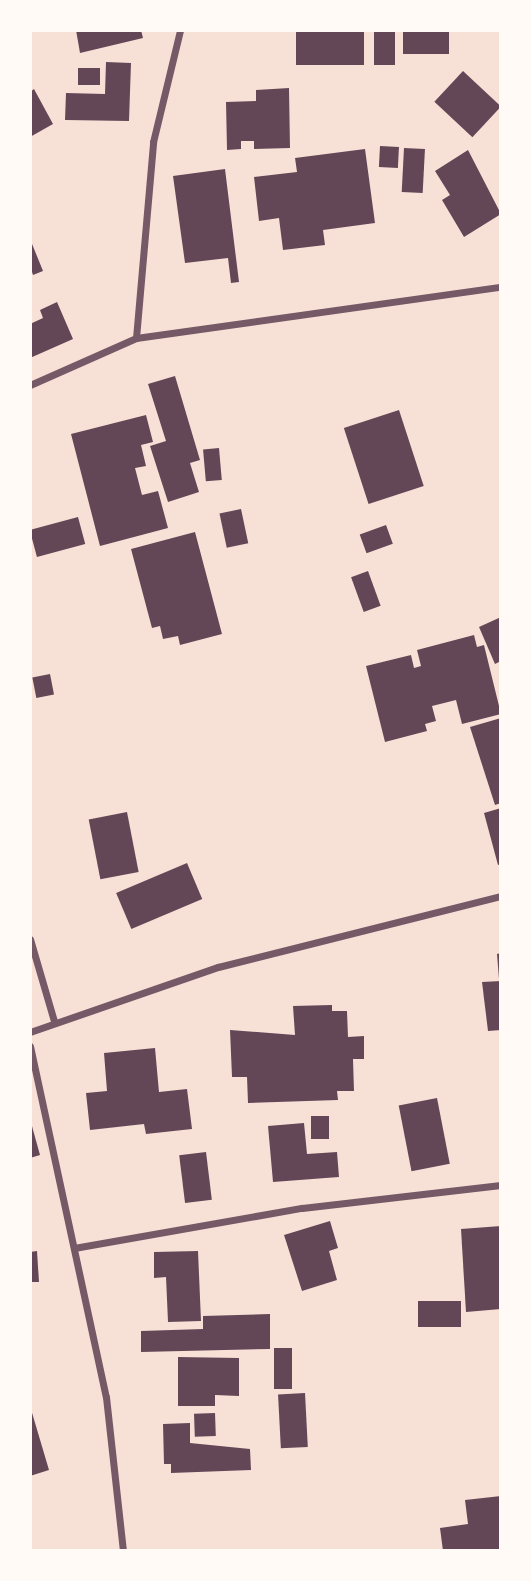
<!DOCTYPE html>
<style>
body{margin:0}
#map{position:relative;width:531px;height:1581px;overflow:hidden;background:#f7e1d7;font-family:Roboto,sans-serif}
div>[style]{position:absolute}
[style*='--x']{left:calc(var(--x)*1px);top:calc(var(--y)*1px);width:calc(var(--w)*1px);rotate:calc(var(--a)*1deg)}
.building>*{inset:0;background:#644757;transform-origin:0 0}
.minor>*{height:7px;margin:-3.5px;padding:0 3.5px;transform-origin:3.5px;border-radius:3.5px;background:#755966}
span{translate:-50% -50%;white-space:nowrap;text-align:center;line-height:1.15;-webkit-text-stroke:5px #fffaf5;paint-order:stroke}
.frame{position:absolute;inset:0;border:32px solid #fffaf5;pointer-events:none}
</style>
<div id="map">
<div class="building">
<i style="clip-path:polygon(76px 30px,141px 30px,143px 38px,80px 53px)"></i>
<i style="left:296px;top:30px;width:68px;height:35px"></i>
<i style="left:374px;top:30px;width:21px;height:35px"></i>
<i style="left:403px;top:30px;width:46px;height:24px"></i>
<i style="clip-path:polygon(106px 62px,131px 63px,129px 121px,65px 120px,66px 93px,105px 94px)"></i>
<i style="left:78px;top:68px;width:22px;height:17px"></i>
<i style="left:463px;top:71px;width:52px;height:42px;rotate:43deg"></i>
<i style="clip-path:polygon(289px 88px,290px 148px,254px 149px,254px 141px,241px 141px,241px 149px,227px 150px,226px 102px,256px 101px,256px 90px)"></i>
<i style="clip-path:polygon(34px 89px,53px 124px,30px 137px,30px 92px)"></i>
<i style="left:380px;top:146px;width:19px;height:21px;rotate:3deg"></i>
<i style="left:404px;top:148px;width:21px;height:44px;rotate:3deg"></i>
<i style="clip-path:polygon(365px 149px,375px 223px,323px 230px,325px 245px,283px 250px,279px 218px,259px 221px,254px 177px,297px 172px,295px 158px)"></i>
<i style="clip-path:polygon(468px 150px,501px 214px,464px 237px,442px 200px,450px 195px,435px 171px)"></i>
<i style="clip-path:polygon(225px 169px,239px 282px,231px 283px,228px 258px,185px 263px,173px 176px)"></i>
<i style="clip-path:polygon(30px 239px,43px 271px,33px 275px,30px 266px)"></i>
<i style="clip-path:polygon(57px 302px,73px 339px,30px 358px,30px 324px,43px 318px,40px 310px)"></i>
<i style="clip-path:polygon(175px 376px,200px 460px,190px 463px,199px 492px,168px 502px,150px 446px,166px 441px,148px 384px)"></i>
<i style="left:399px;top:410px;width:80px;height:58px;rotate:72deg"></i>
<i style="clip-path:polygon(146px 415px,153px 442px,141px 445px,146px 466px,135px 468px,142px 495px,158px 491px,168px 528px,100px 546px,71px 434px)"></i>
<i style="left:219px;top:448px;width:32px;height:16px;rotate:85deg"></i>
<i style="left:241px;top:509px;width:35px;height:22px;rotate:78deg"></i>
<i style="left:78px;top:517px;width:28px;height:50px;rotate:75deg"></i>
<i style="left:386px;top:525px;width:20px;height:28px;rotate:70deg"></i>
<i style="clip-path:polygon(195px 532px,222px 634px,180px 645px,178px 636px,163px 639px,160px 626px,152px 628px,131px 549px)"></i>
<i style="left:368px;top:571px;width:37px;height:18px;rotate:70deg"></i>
<i style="clip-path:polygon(501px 617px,501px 661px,495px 664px,479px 627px)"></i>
<i style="clip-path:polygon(474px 635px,477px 647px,484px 645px,501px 714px,462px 724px,456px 700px,432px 706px,436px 721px,425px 724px,427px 731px,385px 742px,366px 666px,411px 655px,414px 668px,421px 666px,417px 650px)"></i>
<i style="left:50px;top:674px;width:21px;height:18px;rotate:79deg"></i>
<i style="clip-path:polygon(501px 718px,501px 803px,495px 805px,470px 727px)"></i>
<i style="clip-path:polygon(501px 808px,501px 864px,498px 865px,484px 813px)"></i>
<i style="left:127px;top:812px;width:61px;height:39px;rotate:79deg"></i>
<i style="left:187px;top:863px;width:39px;height:77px;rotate:67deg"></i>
<i style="clip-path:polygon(501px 953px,501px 979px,499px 979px,497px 954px)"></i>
<i style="clip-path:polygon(501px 981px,501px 1030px,488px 1031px,482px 982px)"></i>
<i style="clip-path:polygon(332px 1005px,332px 1011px,347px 1011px,348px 1037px,364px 1036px,364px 1059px,353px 1059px,354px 1091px,337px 1091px,338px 1100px,248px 1103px,247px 1077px,232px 1077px,230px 1030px,295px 1035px,293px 1006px)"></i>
<i style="clip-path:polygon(155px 1048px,159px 1092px,187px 1089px,192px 1129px,146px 1134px,144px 1124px,90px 1130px,86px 1093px,107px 1091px,104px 1053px)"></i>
<i style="left:437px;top:1098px;width:67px;height:39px;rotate:79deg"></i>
<i style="left:311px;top:1116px;width:18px;height:23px"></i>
<i style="clip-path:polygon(30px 1119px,40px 1155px,30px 1158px)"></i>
<i style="clip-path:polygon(304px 1123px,307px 1154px,337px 1152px,339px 1177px,273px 1182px,268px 1126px)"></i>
<i style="left:206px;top:1152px;width:48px;height:27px;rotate:83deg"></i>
<i style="clip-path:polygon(330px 1221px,338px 1248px,329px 1251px,337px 1280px,302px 1291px,284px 1235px)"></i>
<i style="clip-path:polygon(501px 1226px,501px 1309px,466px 1312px,461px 1229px)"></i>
<i style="clip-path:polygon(37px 1251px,39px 1282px,30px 1282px,30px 1252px)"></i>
<i style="clip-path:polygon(198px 1251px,201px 1321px,168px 1322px,166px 1277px,154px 1278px,154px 1252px)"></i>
<i style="left:461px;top:1301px;width:26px;height:43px;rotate:90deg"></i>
<i style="clip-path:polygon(270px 1314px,270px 1349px,141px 1352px,141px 1331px,203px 1329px,203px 1316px)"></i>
<i style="left:274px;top:1348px;width:18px;height:41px"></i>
<i style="clip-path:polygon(178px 1357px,239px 1358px,239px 1396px,215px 1395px,215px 1406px,178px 1406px)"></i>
<i style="left:305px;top:1393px;width:54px;height:27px;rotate:87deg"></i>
<i style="clip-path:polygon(30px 1406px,49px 1470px,30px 1476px)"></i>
<i style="left:215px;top:1413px;width:23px;height:21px;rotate:88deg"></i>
<i style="clip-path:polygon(190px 1423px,190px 1443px,250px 1449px,251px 1470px,171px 1473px,171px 1464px,164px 1464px,163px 1424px)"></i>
<i style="clip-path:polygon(501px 1496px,501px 1551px,443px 1551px,440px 1528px,468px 1524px,465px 1500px)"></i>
</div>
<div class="minor">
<i style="--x:136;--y:338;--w:197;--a:-85"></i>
<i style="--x:153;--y:142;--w:115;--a:-76.4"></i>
<i style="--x:30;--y:385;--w:116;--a:-23.9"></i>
<i style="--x:136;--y:338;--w:369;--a:-8"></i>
<i style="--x:30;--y:939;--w:85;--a:73.7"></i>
<i style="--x:30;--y:1032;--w:199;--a:-19.1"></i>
<i style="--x:218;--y:967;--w:292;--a:-14.1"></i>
<i style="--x:30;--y:1046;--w:359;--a:77.8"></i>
<i style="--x:106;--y:1397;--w:155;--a:83.7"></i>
<i style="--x:74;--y:1248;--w:231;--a:-10"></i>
<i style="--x:302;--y:1208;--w:200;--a:-6.6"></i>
</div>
<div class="frame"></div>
</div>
